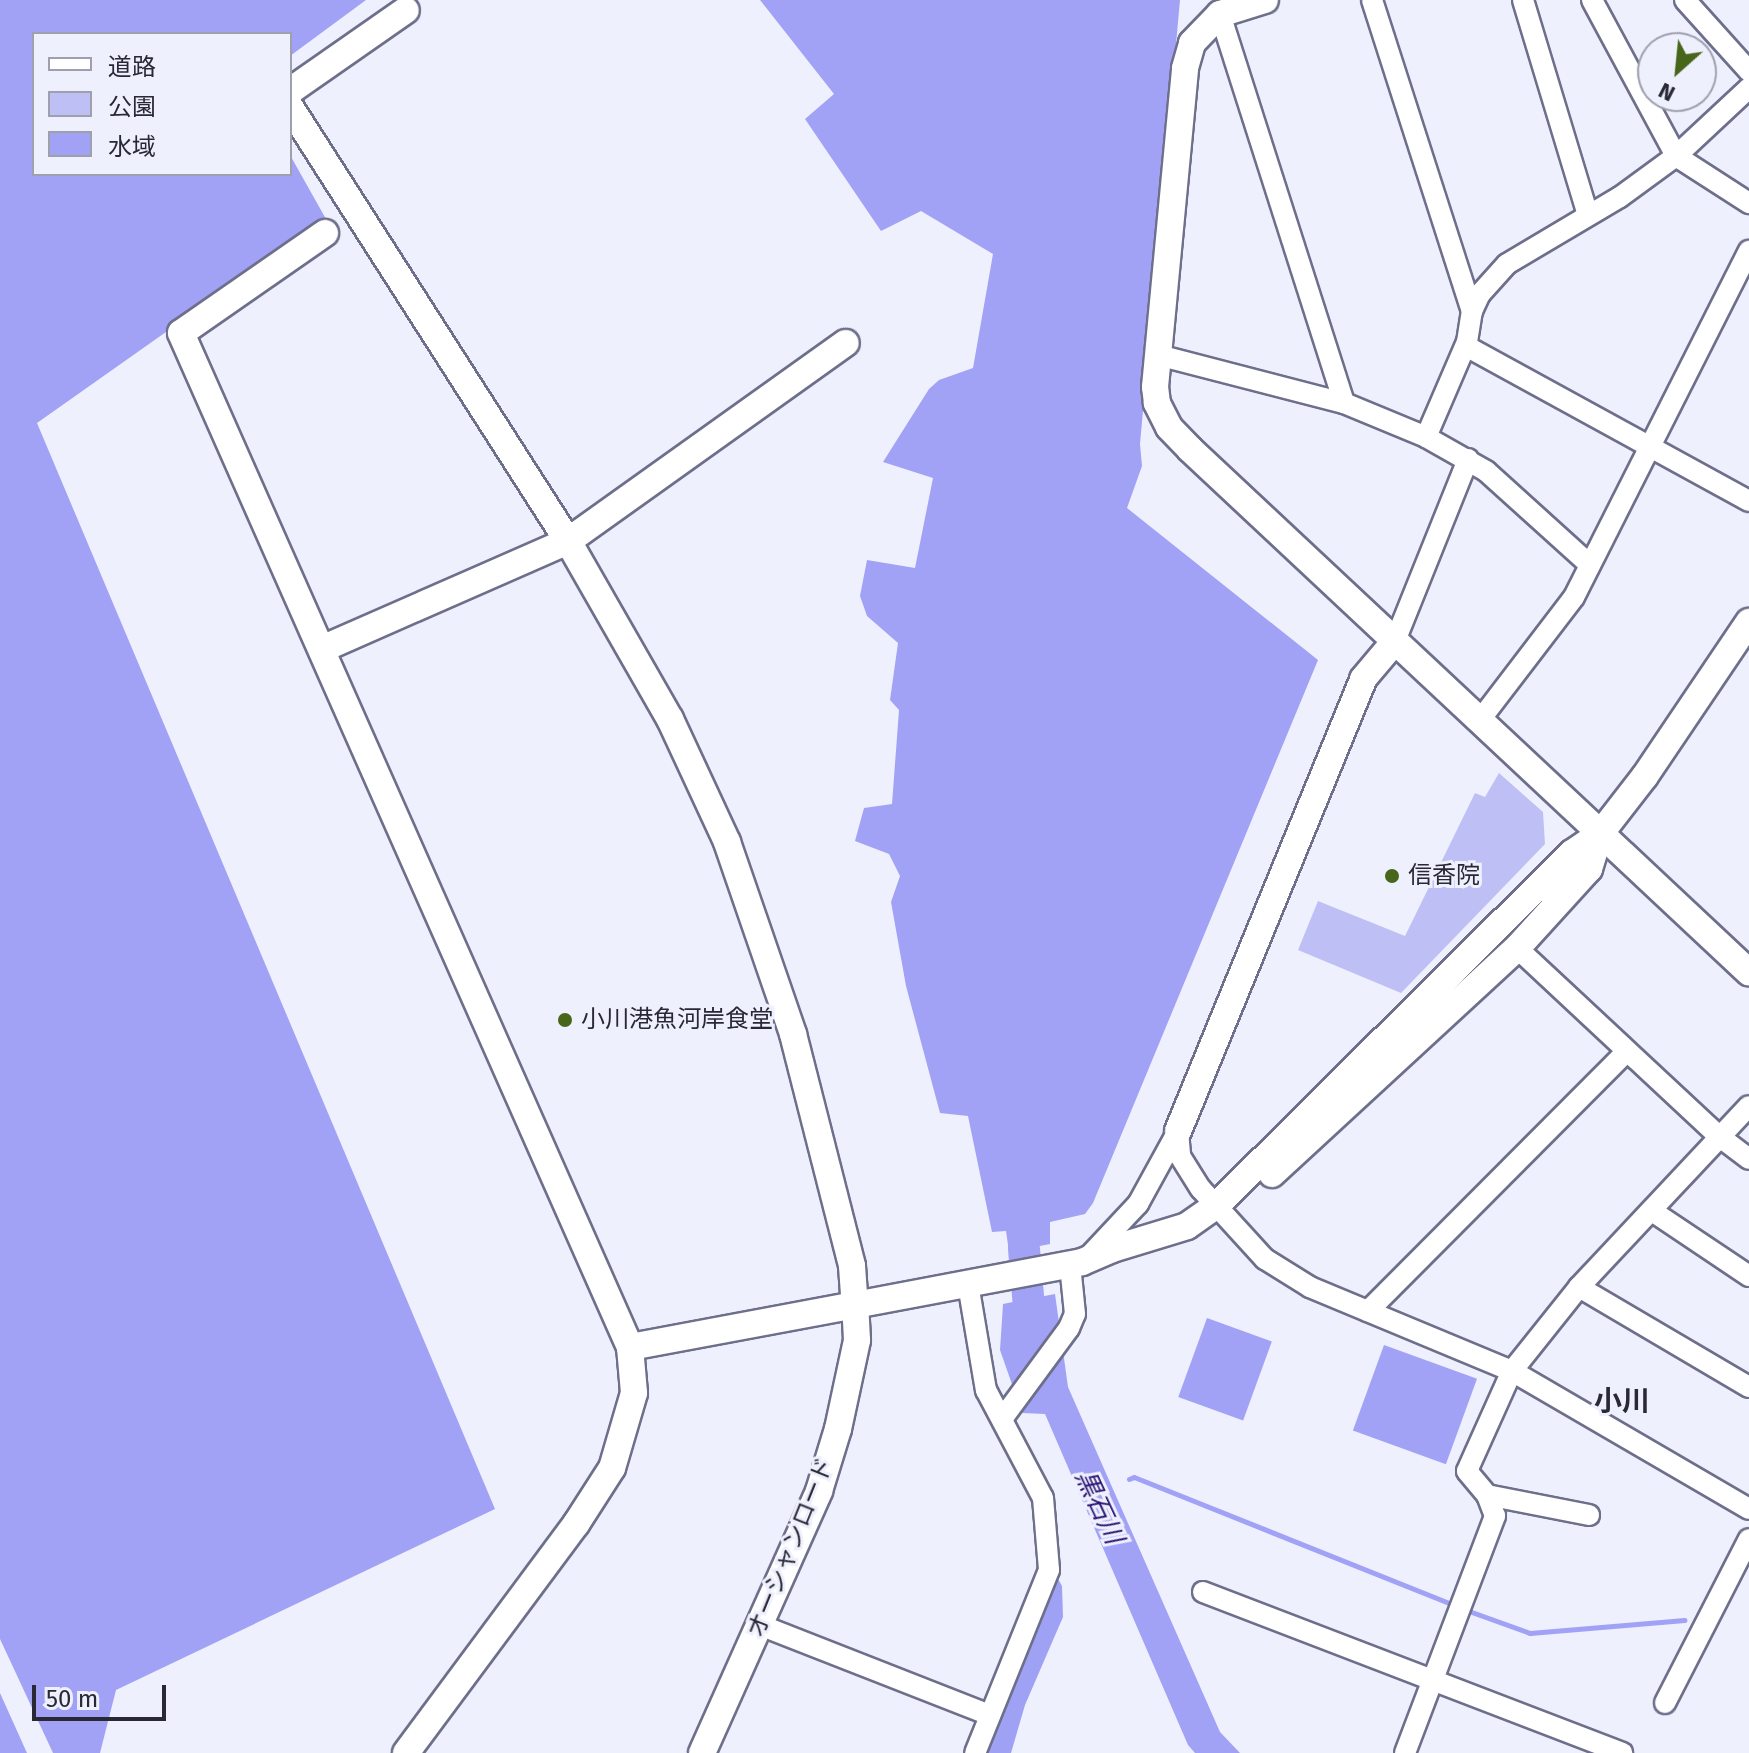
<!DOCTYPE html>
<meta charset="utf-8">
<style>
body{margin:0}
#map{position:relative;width:1749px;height:1753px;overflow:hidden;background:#eff0fd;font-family:"Fira Sans","Noto Sans JP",sans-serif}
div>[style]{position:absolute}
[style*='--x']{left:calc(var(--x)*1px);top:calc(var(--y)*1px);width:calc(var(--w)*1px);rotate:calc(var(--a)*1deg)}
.green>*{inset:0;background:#bec0f5}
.forest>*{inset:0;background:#9fa1f4}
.water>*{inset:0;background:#a1a2f6;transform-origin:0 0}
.stream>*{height:5px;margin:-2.5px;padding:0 2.5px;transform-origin:2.5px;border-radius:2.5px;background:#a1a2f6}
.river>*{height:32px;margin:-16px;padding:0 16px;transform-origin:16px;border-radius:16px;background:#a1a2f6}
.roads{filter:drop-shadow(2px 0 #6d6f8b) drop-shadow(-2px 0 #6d6f8b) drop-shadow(0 2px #6d6f8b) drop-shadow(0 -2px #6d6f8b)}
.minor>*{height:20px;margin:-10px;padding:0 10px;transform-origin:10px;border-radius:10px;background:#fff}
.tertiary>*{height:26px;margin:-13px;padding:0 13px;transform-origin:13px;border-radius:13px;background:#fff}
.dots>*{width:22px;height:22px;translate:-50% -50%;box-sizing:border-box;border:4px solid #eff0fd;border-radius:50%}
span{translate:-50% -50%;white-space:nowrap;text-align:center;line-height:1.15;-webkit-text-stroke:6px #eff0fd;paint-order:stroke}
.poi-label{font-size:24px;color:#282935}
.left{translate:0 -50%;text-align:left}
.street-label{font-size:24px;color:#282935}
.water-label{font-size:26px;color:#271272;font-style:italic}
.quarter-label{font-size:28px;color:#282935;font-weight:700}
.legend{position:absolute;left:32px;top:32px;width:260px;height:144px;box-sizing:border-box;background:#eff0fd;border:2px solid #9fa0ad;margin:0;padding:10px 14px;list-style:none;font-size:24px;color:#282935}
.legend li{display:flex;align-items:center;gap:16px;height:40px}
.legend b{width:40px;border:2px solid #9fa0ad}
.north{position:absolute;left:1637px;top:32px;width:80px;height:80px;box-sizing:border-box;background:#eff0fd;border:2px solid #9fa0ad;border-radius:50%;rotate:207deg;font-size:22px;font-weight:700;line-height:32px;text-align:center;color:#282935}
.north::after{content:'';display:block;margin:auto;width:28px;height:36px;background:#47661a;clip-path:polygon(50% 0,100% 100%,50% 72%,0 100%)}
.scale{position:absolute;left:32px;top:1685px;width:134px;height:36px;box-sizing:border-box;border:4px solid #282935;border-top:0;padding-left:10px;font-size:24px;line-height:28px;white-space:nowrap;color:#282935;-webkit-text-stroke:6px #eff0fd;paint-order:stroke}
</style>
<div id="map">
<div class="green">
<i style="clip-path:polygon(1499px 773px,1543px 812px,1545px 844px,1401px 993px,1298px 950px,1318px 901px,1405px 936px,1475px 793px,1485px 797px)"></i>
</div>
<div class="forest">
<i style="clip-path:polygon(1053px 1570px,1062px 1586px,1063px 1617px,1025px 1705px,1011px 1753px,979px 1753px)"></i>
</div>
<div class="water">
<i style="clip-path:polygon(0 0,366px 0,290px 56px,290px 34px,34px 34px,34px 174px,290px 174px,290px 155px,326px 219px,37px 423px,495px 1509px,116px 1690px,100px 1753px,53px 1753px,0 1639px)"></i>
<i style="clip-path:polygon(760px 0,1180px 0,1140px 444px,1142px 466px,1127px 508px,1318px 660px,1093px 1203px,1085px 1214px,1050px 1222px,1050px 1244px,1009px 1252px,1006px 1231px,992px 1232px,968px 1116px,940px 1113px,906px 986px,891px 902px,900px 876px,889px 854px,855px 841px,864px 808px,892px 804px,899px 710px,890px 700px,898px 643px,867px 616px,860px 596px,867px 560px,915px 568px,933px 478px,883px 462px,929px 389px,939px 380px,973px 368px,993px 254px,921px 211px,881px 231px,805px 119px,834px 94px)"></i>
<i style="clip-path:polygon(1055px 1294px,1068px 1387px,1220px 1732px,1240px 1753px,1195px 1753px,1188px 1745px,1045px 1414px,1022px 1413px,1000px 1350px,1003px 1304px)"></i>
<i style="left:1207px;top:1318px;width:69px;height:84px;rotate:20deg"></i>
<i style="left:1384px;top:1345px;width:99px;height:91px;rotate:20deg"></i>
<i style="clip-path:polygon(0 1693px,27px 1753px,0 1753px)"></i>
</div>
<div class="stream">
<i style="--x:1129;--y:1479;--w:5;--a:-22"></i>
<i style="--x:1134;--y:1477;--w:348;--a:21.8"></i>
<i style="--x:1466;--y:1610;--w:68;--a:19.8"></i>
<i style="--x:1530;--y:1633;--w:155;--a:-4.8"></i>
</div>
<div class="river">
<i style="--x:1024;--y:1249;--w:94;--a:85.1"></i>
</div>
<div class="roads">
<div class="minor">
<i style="--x:1372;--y:0;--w:327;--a:72.2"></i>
<i style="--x:1523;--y:0;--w:225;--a:73.2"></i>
<i style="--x:1592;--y:0;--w:177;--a:61.7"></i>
<i style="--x:1676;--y:156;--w:87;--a:32.8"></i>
<i style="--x:1685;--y:0;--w:96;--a:48"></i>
<i style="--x:1220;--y:14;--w:408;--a:72.3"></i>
<i style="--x:1466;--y:346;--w:323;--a:28.7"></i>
<i style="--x:1158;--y:355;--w:192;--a:14.5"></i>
<i style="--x:1344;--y:403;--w:89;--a:22.5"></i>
<i style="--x:1426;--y:437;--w:69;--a:29.5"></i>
<i style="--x:1486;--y:471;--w:140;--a:42.1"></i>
<i style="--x:1426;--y:437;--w:103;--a:-66.7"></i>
<i style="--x:1467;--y:342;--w:31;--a:-81"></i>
<i style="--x:1472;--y:311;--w:19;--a:-65"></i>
<i style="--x:1480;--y:294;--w:40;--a:-48"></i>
<i style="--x:1507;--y:264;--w:131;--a:-30.7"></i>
<i style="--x:1620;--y:197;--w:69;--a:-36.2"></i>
<i style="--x:1676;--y:156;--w:100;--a:-43"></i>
<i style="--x:1395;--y:641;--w:196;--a:-68.1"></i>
<i style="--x:1480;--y:720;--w:155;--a:-52.6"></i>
<i style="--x:1574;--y:597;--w:388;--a:-63.2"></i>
<i style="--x:1517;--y:948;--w:277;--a:43"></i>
<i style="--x:1720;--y:1137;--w:36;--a:37"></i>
<i style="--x:1178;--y:1131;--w:25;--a:85"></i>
<i style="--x:1180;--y:1156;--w:39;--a:58"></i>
<i style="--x:1201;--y:1189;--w:95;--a:47.6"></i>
<i style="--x:1265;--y:1259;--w:53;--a:31.9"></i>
<i style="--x:1310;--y:1287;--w:219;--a:22.6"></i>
<i style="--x:1512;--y:1371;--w:274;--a:30.2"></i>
<i style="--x:1652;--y:1211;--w:117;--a:33.8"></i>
<i style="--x:1091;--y:1254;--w:69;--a:-46.8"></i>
<i style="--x:1138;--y:1204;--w:83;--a:-61.3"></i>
<i style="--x:968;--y:1284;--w:108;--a:80.4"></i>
<i style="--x:986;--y:1390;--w:122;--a:62.2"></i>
<i style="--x:1043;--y:1498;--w:72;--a:85.2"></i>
<i style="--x:1049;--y:1570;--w:197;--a:112"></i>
<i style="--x:1579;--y:1287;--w:197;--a:30.5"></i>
<i style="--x:1368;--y:1311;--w:367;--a:-45.1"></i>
<i style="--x:1002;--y:1419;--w:113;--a:-53.6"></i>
<i style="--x:1069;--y:1328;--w:15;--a:-67"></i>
<i style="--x:1075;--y:1314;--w:49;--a:-95.8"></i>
<i style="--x:1487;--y:1495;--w:104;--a:11.1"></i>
<i style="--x:1203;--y:1592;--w:449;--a:21"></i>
<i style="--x:760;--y:1625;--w:247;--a:21.4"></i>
<i style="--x:1665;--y:1703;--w:184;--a:-62.9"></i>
<i style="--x:1405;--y:1753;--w:254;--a:-69.2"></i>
<i style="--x:1495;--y:1516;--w:22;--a:-111"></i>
<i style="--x:1487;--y:1495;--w:31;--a:-130"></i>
<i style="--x:1467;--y:1471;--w:110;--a:-65.8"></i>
<i style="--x:1512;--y:1371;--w:107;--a:-51.4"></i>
<i style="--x:1579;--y:1287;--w:248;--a:-46.8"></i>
</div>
<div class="tertiary">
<i style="--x:290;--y:91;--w:141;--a:-34.9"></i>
<i style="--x:290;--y:107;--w:515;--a:57.36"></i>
<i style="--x:568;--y:541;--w:205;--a:60.2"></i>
<i style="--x:670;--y:719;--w:136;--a:65.1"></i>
<i style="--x:727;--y:842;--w:203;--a:71"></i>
<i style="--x:793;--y:1034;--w:239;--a:75.7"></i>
<i style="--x:852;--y:1266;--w:39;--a:86"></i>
<i style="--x:855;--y:1305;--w:229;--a:169.4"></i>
<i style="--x:325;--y:233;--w:175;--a:145.2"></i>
<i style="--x:181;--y:333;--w:1109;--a:66.12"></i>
<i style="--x:630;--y:1347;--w:46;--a:85"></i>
<i style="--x:634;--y:1393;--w:78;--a:106.3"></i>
<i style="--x:612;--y:1468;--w:67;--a:122.7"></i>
<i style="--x:576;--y:1524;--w:285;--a:126.6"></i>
<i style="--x:1395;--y:641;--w:485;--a:43.1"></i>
<i style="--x:322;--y:649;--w:269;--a:-23.7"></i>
<i style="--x:568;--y:541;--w:341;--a:-35.5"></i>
<i style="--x:1178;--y:1131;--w:488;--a:-67.7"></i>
<i style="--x:1363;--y:679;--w:50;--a:-49.9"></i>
<i style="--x:1395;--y:641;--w:281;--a:-136.9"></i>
<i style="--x:1190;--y:449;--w:30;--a:-134"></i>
<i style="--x:1169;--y:427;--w:27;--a:-117"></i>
<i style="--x:1157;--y:403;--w:16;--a:-97"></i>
<i style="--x:1155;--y:387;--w:320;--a:-84.6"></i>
<i style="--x:1185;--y:68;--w:26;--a:-74"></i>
<i style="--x:1192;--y:43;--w:40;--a:-46"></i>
<i style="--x:1220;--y:14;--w:47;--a:-17.3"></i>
<i style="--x:1272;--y:1174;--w:333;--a:-42.7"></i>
<i style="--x:1517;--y:948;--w:107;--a:-47.7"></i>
<i style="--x:1589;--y:869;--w:37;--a:-73"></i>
<i style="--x:702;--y:1753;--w:287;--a:-65.9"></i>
<i style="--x:819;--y:1491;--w:65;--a:-73"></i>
<i style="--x:838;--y:1429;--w:91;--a:-77.9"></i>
<i style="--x:857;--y:1340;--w:35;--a:-93"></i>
<i style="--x:855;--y:1305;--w:231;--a:-10.7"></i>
<i style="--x:1082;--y:1262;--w:33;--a:-23"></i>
<i style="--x:1112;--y:1249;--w:78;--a:-17"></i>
<i style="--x:1187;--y:1226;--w:35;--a:-35"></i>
<i style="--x:1216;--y:1206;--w:501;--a:-44.76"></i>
<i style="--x:1572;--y:853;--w:34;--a:-34"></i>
<i style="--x:1600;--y:834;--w:73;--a:-52.2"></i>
<i style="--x:1645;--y:776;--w:186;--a:-56"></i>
</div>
</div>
<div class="dots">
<i style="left:1392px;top:876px;background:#47661a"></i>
<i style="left:565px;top:1020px;background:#47661a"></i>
</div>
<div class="poi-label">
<span class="left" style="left:1408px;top:876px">信香院</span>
<span class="left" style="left:581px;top:1020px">小川港魚河岸食堂</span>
</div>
<div class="street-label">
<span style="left:791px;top:1548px;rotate:-68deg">オーシャンロード</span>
</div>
<div class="water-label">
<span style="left:1099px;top:1507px;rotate:65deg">黒石川</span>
</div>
<div class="quarter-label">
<span style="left:1622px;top:1401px">小川</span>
</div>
<ul class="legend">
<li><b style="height:10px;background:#fff"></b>道路</li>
<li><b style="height:22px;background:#bec0f5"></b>公園</li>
<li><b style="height:22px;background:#a1a2f6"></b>水域</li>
</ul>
<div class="north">N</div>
<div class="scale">50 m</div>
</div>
